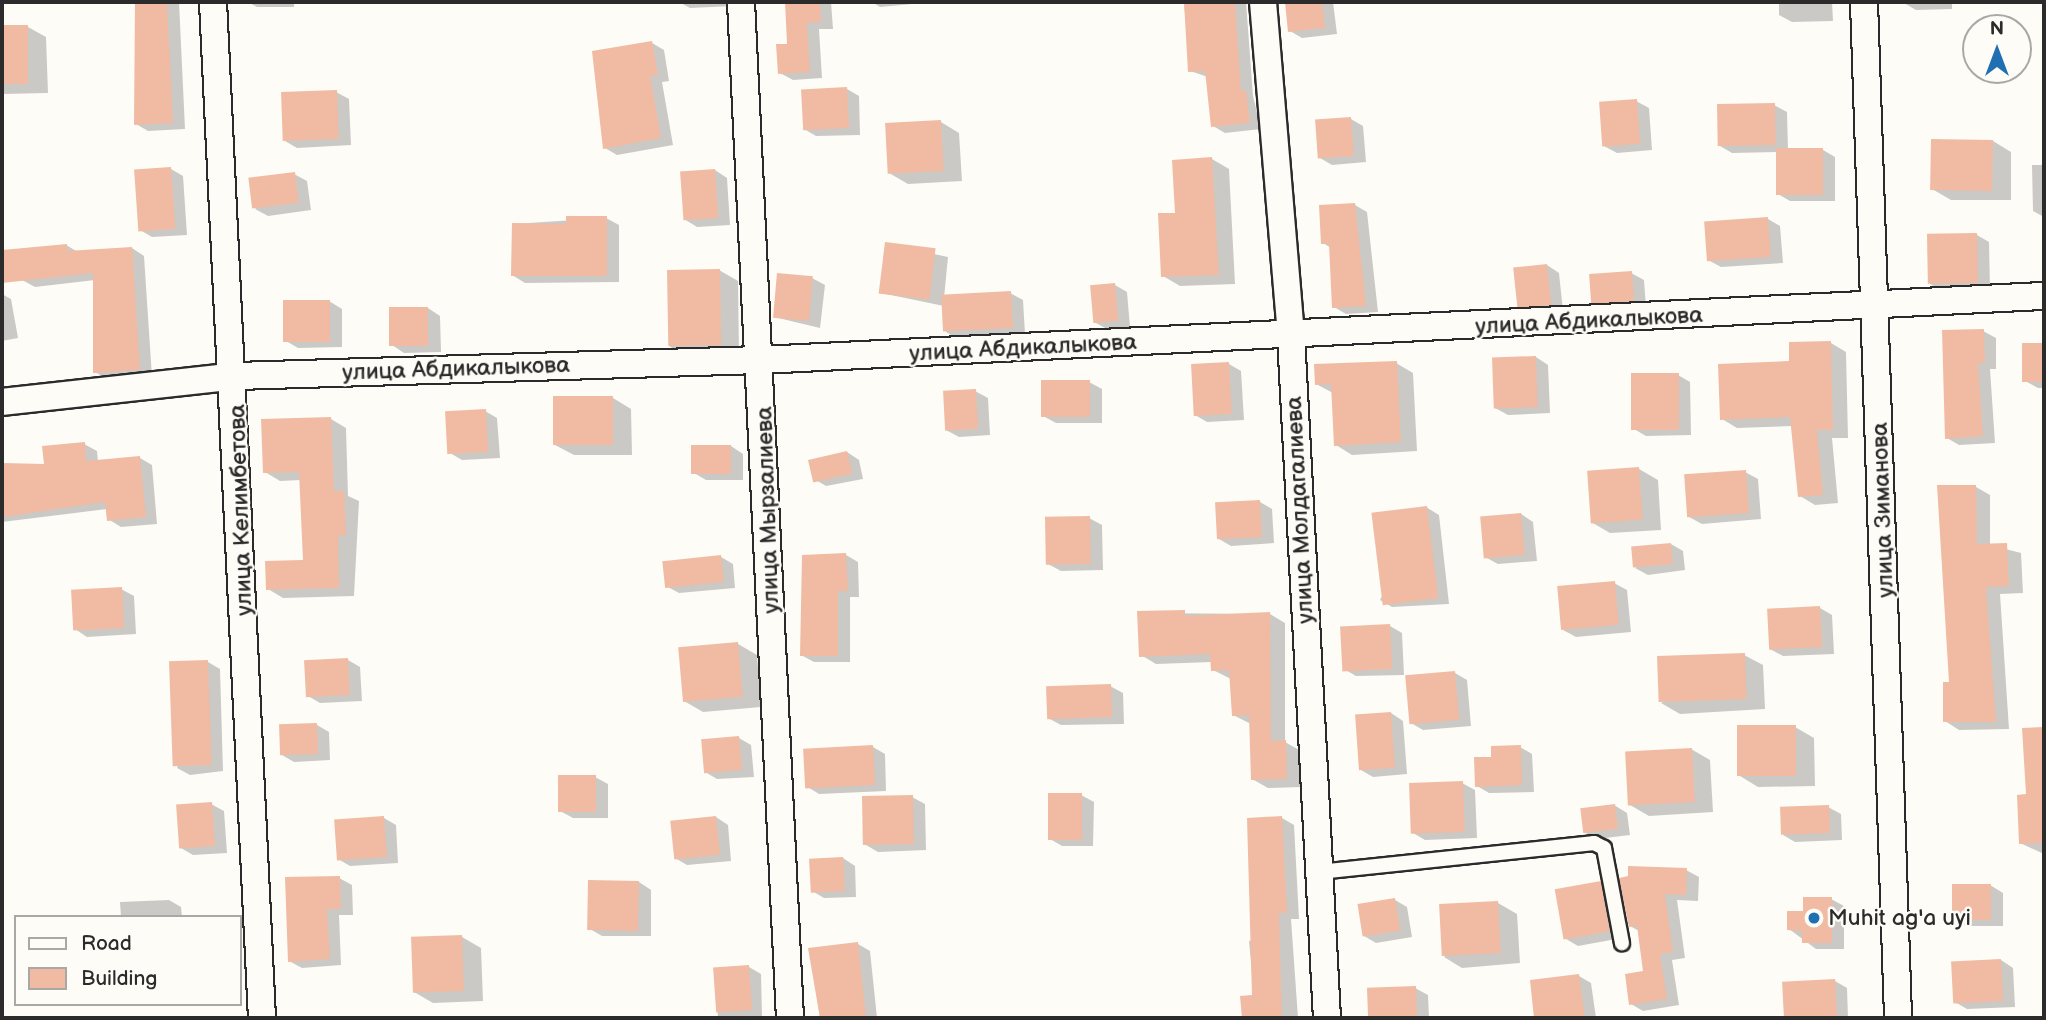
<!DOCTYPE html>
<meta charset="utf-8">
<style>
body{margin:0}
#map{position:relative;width:2046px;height:1020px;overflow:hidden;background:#fdfcf7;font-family:"Balsamiq Sans",sans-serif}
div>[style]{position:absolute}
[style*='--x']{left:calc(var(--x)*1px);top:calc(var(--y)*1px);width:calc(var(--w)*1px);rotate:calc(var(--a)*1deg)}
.shadow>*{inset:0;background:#0003}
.building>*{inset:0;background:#f0bba2;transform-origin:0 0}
.roads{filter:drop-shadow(2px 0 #2b2b2b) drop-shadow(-2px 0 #2b2b2b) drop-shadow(0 2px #2b2b2b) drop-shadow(0 -2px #2b2b2b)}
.lane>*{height:14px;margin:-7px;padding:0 7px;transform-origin:7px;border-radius:7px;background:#fdfcf7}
.street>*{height:26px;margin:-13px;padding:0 13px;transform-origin:13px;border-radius:13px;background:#fdfcf7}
.dots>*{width:19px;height:19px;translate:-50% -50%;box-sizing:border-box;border:4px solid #fdfcf7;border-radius:50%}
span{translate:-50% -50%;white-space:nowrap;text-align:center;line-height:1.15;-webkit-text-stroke:5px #fdfcf7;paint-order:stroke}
.street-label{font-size:23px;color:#2b2b2b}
.poi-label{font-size:23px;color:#2b2b2b}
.left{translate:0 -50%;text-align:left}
.frame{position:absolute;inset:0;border:4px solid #2b2b2b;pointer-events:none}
.legend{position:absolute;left:14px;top:915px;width:228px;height:91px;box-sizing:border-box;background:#fdfcf7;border:2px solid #a9a8a5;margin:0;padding:9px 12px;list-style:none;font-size:21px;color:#2b2b2b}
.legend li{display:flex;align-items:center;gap:14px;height:35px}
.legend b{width:35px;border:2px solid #a9a8a5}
.north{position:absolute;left:1962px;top:14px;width:70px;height:70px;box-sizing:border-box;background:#fdfcf7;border:2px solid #a9a8a5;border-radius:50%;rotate:0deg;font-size:19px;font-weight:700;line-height:28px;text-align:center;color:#2b2b2b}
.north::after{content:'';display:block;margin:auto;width:24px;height:32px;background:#1f6fb2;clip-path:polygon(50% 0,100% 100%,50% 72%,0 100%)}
</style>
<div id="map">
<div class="shadow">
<i style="clip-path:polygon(136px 2px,179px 2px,185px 129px,148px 131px,136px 124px)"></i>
<i style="clip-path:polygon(248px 2px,294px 2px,294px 7px,257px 7px)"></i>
<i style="clip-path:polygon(679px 2px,733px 2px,733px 6px,690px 8px)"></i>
<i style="clip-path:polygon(786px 2px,831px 2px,833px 29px,819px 29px,822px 78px,793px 80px,780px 73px,789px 45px)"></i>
<i style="clip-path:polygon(872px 2px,923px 2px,923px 3px,880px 7px)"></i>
<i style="clip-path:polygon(1184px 2px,1246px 2px,1253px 96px,1261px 129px,1225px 133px,1213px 126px,1208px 77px,1190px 71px)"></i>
<i style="clip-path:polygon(1287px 2px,1333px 2px,1337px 34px,1302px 38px,1290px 31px)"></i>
<i style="clip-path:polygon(1779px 2px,1832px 2px,1833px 21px,1792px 22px,1779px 15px)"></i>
<i style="clip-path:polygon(1902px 2px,1952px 2px,1952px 9px,1916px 10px)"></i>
<i style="clip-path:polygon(2px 27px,28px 27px,46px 37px,48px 93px,2px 94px)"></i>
<i style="clip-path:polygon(652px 43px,664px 50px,669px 81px,662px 82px,673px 145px,617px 155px,605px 148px)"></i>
<i style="clip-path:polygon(847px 89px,859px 96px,860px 135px,816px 136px,804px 129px)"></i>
<i style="clip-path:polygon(336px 92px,349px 99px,351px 145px,297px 148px,285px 141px)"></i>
<i style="clip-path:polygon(1636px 101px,1649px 108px,1652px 150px,1617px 153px,1604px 146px)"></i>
<i style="clip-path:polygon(1774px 105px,1787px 112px,1788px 150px,1823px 150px,1835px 157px,1835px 201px,1790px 201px,1778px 194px,1778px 152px,1732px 153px,1720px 146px)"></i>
<i style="clip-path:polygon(1351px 119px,1363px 126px,1366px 162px,1332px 165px,1320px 158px)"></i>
<i style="clip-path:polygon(941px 122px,959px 133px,962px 181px,908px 184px,889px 173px)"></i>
<i style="clip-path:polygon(1993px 141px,2011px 152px,2011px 200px,1951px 200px,1932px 189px)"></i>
<i style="clip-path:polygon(1212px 159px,1229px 169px,1235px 284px,1180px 286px,1163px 276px,1177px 214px)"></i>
<i style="clip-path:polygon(2032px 165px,2044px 165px,2044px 217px,2033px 211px)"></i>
<i style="clip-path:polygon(171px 169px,183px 176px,187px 235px,152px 237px,140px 230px)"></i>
<i style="clip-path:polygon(715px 170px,727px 178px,730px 225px,697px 227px,684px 219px)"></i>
<i style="clip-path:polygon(294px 174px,307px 181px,311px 210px,268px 216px,255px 209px)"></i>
<i style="clip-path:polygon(1355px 205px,1367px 212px,1378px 312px,1346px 314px,1334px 307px,1331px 248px,1323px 243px)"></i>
<i style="clip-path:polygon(606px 218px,619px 225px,619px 282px,525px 283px,512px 275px,513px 224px)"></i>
<i style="clip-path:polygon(1768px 219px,1780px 226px,1783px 263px,1721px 267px,1708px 260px)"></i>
<i style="clip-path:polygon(1977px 235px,1989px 242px,1990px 290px,1943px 291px,1930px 284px)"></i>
<i style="clip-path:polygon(887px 244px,948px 257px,944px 298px,1010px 293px,1023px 300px,1025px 334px,958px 339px,946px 332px,944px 306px,881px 293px)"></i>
<i style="clip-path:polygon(66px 245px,78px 252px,132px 248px,144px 256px,152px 377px,107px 379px,95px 372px,95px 280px,35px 287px,22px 280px)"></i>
<i style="clip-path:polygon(1547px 265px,1559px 273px,1563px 311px,1531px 313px,1519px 305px)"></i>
<i style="clip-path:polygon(719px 270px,738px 281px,739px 355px,688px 357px,669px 346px)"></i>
<i style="clip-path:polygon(1631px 273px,1644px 280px,1646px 307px,1605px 309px,1592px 302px)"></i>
<i style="clip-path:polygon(812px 278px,825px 285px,820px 328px,774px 317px)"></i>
<i style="clip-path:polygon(1115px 285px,1127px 292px,1130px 327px,1107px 329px,1094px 322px)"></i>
<i style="clip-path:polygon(2px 294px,11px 299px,18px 338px,2px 341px)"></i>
<i style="clip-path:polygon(329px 301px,342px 309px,342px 347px,298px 348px,286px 341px)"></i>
<i style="clip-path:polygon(428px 308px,440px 316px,441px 352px,404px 353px,392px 345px)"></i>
<i style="clip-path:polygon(1983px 331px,1996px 338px,1996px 369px,1990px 369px,1995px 443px,1959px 445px,1947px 438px)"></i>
<i style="clip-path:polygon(1831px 343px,1846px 352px,1848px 438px,1832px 438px,1838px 503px,1815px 505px,1800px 496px,1793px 426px,1737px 428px,1722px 419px,1791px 362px)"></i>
<i style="clip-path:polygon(2044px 344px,2044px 388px,2038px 388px,2025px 381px,2024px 345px)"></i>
<i style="clip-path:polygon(1536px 357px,1548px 365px,1550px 413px,1508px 415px,1495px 408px)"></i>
<i style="clip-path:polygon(1396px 363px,1413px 373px,1417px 451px,1352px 455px,1336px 445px,1333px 393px,1316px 384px)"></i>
<i style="clip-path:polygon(1229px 364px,1241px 371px,1244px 420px,1207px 422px,1195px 415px)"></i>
<i style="clip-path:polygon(1678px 375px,1690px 382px,1691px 435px,1646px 436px,1634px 429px)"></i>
<i style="clip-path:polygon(1089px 382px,1102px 389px,1102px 423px,1056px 423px,1043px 416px)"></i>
<i style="clip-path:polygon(975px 391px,988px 398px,990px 435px,959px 437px,946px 430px)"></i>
<i style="clip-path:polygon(613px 398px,631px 409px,632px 455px,574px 455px,555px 445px)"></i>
<i style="clip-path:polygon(485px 411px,497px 418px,500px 458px,462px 460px,450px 453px)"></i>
<i style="clip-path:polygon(331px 419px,346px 428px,348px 496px,359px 501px,354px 596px,283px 598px,268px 589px,305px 562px,301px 480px,280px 481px,265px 472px)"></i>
<i style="clip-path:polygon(84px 444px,97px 451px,98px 462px,140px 458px,152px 465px,157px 524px,121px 527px,108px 519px,107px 509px,2px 522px,2px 465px,46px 466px)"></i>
<i style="clip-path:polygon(731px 446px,743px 454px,743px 480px,706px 480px,694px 473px)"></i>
<i style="clip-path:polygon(847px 452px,859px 460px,863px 479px,826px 486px,814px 479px)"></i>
<i style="clip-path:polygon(1639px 469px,1658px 480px,1661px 530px,1610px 533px,1591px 522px)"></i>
<i style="clip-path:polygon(1745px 472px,1758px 479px,1761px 519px,1702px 524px,1689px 517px)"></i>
<i style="clip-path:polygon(1976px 487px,1990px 495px,1990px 545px,2021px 553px,2023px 593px,2000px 594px,2009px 729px,1959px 730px,1945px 721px)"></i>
<i style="clip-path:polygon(1260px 502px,1272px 509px,1274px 543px,1231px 546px,1219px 539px)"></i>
<i style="clip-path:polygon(1426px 507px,1439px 515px,1449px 604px,1392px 607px,1380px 600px)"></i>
<i style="clip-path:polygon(1521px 514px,1533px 522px,1537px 561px,1498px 564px,1485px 557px)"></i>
<i style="clip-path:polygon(1089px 518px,1102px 525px,1103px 570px,1061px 571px,1048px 564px)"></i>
<i style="clip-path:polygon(1671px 544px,1683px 551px,1685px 570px,1648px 575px,1635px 568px)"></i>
<i style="clip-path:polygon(846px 555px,858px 562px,859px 597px,850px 597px,850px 662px,814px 662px,801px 655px)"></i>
<i style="clip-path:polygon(721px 557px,733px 564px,735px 588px,679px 593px,666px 586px)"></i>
<i style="clip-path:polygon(1614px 583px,1627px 590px,1631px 632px,1576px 637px,1563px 630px)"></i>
<i style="clip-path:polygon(121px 589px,134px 596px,136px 634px,87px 637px,75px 629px)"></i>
<i style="clip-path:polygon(1820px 608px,1832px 615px,1834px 654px,1783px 656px,1770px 649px)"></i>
<i style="clip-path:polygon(1139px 613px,1270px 614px,1285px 623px,1285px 742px,1301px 751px,1302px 787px,1268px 788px,1252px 779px,1251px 724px,1233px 715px,1231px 679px,1213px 670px,1212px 662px,1156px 664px,1141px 655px)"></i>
<i style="clip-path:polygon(1390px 626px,1402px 633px,1404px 675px,1356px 676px,1344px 669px)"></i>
<i style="clip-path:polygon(738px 644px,757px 655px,761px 707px,703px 712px,684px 701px)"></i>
<i style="clip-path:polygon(1744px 655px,1763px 665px,1765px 709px,1680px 714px,1661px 703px)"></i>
<i style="clip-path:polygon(348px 660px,360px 667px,362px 701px,320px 703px,308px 696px)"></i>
<i style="clip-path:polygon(208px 662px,220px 669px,223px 771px,190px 775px,177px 768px)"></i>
<i style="clip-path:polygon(1455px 673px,1467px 680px,1471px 726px,1423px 730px,1411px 723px)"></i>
<i style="clip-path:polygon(1110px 686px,1123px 693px,1124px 724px,1061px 725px,1048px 718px)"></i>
<i style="clip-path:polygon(1391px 713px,1403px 721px,1407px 774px,1373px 777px,1361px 770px)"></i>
<i style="clip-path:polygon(317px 725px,329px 732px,330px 760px,294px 762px,282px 755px)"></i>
<i style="clip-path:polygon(1795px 727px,1814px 738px,1815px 786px,1758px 787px,1740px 776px)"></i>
<i style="clip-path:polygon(2024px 729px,2044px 729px,2044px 854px,2020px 843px,2028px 796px)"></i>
<i style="clip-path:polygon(739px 738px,751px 745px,754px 777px,717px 779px,705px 772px)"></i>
<i style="clip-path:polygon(873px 747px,885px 754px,886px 791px,819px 794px,806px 786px)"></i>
<i style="clip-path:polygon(1520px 747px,1532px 754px,1534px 792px,1489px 793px,1477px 786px)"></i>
<i style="clip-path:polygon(1691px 749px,1710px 760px,1713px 812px,1649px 816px,1630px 805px)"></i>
<i style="clip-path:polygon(595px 777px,608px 784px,608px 818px,573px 818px,560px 811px)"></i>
<i style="clip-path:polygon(1462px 783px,1475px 790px,1477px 838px,1425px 840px,1413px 833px)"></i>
<i style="clip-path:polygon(1081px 795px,1094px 802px,1093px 846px,1062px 846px,1050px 839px)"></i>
<i style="clip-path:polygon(912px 797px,925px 804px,926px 850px,878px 852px,866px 845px)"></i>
<i style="clip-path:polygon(211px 804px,224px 811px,227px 853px,193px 855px,181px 848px)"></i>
<i style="clip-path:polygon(1614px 805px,1627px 813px,1630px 835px,1597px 839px,1584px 832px)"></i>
<i style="clip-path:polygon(1828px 807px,1841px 814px,1842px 840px,1795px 842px,1783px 835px)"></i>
<i style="clip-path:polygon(716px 817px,728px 825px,731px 861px,687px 865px,675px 858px)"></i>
<i style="clip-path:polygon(384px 818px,396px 825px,398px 863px,350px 866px,338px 859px)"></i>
<i style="clip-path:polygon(1282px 818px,1294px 825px,1299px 919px,1291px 919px,1298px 1018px,1242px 1018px,1242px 997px,1254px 996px,1249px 941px,1255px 940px)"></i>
<i style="clip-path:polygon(843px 858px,855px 866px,856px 897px,824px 898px,812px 891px)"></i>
<i style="clip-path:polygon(1686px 870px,1699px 877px,1698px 901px,1677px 900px,1685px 958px,1672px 960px,1679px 1005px,1643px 1011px,1631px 1004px,1645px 972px,1639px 931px,1630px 926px)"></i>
<i style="clip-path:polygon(339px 878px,352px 885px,353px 915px,339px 915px,341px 965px,302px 968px,289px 961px)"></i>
<i style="clip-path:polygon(639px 882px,651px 890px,651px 936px,602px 936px,590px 929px)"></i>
<i style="clip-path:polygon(1600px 883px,1613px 890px,1622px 938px,1578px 946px,1566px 939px)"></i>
<i style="clip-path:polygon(1990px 885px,2003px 893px,2003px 926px,1966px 926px,1954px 919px)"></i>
<i style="clip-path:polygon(1831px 899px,1844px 906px,1844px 949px,1816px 949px,1789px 929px)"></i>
<i style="clip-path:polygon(169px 900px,181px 907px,182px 917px,121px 917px,120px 902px)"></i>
<i style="clip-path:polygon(1395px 900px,1407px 907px,1412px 937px,1376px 943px,1364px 936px)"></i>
<i style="clip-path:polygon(1498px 903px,1517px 914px,1520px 963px,1462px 968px,1444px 957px)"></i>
<i style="clip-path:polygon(462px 937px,481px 948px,483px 1001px,433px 1003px,414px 992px)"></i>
<i style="clip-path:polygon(858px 944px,870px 951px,877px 1018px,820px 1018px,810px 950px)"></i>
<i style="clip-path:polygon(2001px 960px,2013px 968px,2015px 1007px,1967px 1009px,1955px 1002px,1953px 963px)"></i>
<i style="clip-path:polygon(749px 967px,761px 974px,762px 1018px,718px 1018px,715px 969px)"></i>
<i style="clip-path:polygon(1579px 976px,1591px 983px,1596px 1018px,1536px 1018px,1532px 982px)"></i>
<i style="clip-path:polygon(1835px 981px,1847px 988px,1848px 1018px,1786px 1018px,1784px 983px)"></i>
<i style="clip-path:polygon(1415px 988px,1428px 995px,1429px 1018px,1370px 1018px,1369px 991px)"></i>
</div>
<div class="building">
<i style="clip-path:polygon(135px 2px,167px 2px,173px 123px,134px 125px)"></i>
<i style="clip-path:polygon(785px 2px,820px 2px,821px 22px,807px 23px,810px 72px,778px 74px,776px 44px,787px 44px)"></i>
<i style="clip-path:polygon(1184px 2px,1235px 2px,1241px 91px,1246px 90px,1250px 123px,1211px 127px,1205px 71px,1188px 72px)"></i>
<i style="clip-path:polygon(1285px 2px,1322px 2px,1325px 28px,1288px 32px)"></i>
<i style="left:2px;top:25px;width:26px;height:59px"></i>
<i style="clip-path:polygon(652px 41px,658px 75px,650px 76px,661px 138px,603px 149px,592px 51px)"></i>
<i style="left:847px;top:87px;width:41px;height:46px;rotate:87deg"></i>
<i style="left:337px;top:90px;width:49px;height:56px;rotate:88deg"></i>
<i style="left:1637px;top:99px;width:45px;height:38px;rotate:86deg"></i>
<i style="left:1775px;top:103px;width:42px;height:58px;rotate:89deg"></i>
<i style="left:1351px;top:117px;width:39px;height:36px;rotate:86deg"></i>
<i style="left:941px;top:120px;width:51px;height:56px;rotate:87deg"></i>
<i style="left:1931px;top:139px;width:62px;height:51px;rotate:1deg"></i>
<i style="left:1823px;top:148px;width:47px;height:47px;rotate:90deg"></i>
<i style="clip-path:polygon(1212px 157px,1219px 275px,1161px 277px,1158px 213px,1175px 213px,1172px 160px)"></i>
<i style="left:171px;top:167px;width:62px;height:37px;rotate:86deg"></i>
<i style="left:715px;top:169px;width:49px;height:35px;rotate:86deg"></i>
<i style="left:295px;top:172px;width:31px;height:47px;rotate:83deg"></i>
<i style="clip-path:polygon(1355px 203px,1366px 306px,1332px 308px,1329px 244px,1321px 244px,1319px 205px)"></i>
<i style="clip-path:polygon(566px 216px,607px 216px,607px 276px,511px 276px,512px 223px,566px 224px)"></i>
<i style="left:1768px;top:217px;width:40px;height:64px;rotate:86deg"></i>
<i style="left:1977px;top:233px;width:50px;height:50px;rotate:89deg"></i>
<i style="left:885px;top:242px;width:51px;height:52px;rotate:7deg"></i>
<i style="clip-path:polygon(67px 244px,67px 251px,132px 247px,140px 370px,93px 373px,93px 273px,2px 283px,2px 250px)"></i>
<i style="left:1547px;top:264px;width:41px;height:34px;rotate:84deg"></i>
<i style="left:720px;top:269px;width:76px;height:53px;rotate:89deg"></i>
<i style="left:1632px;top:271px;width:30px;height:43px;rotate:86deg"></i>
<i style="left:777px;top:273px;width:36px;height:45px;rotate:5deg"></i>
<i style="left:1115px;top:283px;width:38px;height:25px;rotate:85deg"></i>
<i style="left:1011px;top:291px;width:37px;height:70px;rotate:87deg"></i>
<i style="left:283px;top:300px;width:47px;height:42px"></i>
<i style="left:389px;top:307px;width:39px;height:39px"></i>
<i style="clip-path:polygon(1984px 329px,1985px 363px,1978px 363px,1983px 436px,1945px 439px,1942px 330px)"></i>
<i style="clip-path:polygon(1831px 341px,1833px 430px,1817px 430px,1823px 495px,1798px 497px,1790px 417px,1720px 420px,1718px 364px,1789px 361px,1789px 342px)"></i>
<i style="left:2022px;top:343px;width:22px;height:39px"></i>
<i style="left:1536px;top:356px;width:51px;height:44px;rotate:88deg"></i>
<i style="clip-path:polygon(1397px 361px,1401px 442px,1334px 446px,1331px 384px,1315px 385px,1314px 364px)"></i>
<i style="left:1229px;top:362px;width:52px;height:38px;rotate:87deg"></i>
<i style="left:1631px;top:373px;width:48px;height:57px"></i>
<i style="left:1041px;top:380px;width:49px;height:37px"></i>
<i style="left:976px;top:389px;width:40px;height:33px;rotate:87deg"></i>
<i style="left:613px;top:396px;width:49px;height:60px;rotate:90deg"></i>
<i style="left:486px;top:409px;width:43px;height:41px;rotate:87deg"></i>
<i style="clip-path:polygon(331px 417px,334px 491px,344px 491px,346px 535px,338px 536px,339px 588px,266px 590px,265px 561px,303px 560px,299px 472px,263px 473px,261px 419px)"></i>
<i style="clip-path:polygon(85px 442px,86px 461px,140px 456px,146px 517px,107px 521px,105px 502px,2px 517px,2px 463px,44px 464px,42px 446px)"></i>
<i style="left:691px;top:445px;width:40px;height:29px"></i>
<i style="left:847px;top:451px;width:23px;height:40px;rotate:77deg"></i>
<i style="left:1639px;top:467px;width:53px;height:52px;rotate:86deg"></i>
<i style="left:1746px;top:470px;width:43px;height:62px;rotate:86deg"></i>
<i style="clip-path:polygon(1937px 485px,1976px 485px,1977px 544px,2007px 543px,2009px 586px,1986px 587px,1996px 722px,1943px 722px,1943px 682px,1949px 682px)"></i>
<i style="left:1260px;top:500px;width:37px;height:45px;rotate:87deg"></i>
<i style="left:1427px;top:506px;width:93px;height:56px;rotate:83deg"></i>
<i style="left:1521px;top:513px;width:42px;height:41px;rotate:85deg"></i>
<i style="left:1090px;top:516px;width:48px;height:45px;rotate:89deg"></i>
<i style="left:1671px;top:543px;width:21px;height:40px;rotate:85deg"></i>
<i style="clip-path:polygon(846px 553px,848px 591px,838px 591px,838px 656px,800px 656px,802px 555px)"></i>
<i style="left:721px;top:555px;width:27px;height:59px;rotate:84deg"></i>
<i style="left:1615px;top:581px;width:44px;height:58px;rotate:85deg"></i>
<i style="left:122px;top:587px;width:41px;height:51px;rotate:87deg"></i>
<i style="left:1820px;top:606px;width:41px;height:53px;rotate:87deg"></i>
<i style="clip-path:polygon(1185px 610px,1185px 616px,1270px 612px,1271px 741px,1286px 740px,1287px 779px,1251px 780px,1249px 715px,1232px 716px,1229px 670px,1211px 671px,1210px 654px,1139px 657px,1137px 611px)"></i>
<i style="left:1390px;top:624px;width:45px;height:50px;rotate:87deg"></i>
<i style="left:738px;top:642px;width:55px;height:60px;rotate:85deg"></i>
<i style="left:1745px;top:653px;width:46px;height:88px;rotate:88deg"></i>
<i style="left:348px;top:658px;width:37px;height:44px;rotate:87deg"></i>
<i style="left:208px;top:660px;width:105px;height:39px;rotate:88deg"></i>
<i style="left:1455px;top:671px;width:49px;height:50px;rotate:85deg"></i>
<i style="left:1111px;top:684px;width:33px;height:65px;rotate:88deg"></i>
<i style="left:1391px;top:712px;width:56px;height:36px;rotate:86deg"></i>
<i style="left:317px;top:723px;width:31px;height:38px;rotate:88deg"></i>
<i style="left:1796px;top:725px;width:51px;height:59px;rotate:90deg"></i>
<i style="clip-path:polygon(2044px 727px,2044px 843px,2019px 844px,2017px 795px,2026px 794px,2022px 728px)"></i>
<i style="left:739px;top:736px;width:34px;height:38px;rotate:85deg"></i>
<i style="left:873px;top:745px;width:40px;height:70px;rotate:87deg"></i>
<i style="clip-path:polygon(1521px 745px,1522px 785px,1475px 787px,1474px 757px,1491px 757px,1491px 746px)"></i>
<i style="left:1692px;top:748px;width:54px;height:67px;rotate:87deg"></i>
<i style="left:596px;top:775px;width:37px;height:38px;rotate:90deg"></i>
<i style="left:1463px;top:781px;width:51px;height:54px;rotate:88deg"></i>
<i style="left:1048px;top:793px;width:34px;height:47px"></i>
<i style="left:913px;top:795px;width:49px;height:51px;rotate:89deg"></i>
<i style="left:212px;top:802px;width:44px;height:36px;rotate:86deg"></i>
<i style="left:1615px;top:804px;width:25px;height:35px;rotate:83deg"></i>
<i style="left:1829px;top:805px;width:28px;height:49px;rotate:88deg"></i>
<i style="left:384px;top:816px;width:41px;height:50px;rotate:86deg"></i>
<i style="left:716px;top:816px;width:39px;height:46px;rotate:84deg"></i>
<i style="clip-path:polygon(1282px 816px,1287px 913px,1279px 913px,1282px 1018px,1242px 1018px,1240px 996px,1252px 995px,1247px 818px)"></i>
<i style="left:843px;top:857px;width:34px;height:34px;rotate:87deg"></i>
<i style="clip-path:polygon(1628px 866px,1687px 868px,1686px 895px,1665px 894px,1673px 952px,1660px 954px,1667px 999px,1629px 1005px,1625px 974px,1643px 971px,1637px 926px,1629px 927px,1619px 878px,1628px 876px)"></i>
<i style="clip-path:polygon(340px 876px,341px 909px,327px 909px,330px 959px,288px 962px,285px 877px)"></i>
<i style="left:588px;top:880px;width:51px;height:50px;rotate:1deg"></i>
<i style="left:1601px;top:881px;width:51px;height:47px;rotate:80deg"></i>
<i style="left:1952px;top:884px;width:39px;height:36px"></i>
<i style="clip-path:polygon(1803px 897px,1832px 897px,1832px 943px,1802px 943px,1802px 931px,1787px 930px,1787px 911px,1803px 911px)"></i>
<i style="left:1395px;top:898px;width:33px;height:38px;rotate:81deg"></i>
<i style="left:1498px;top:901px;width:52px;height:59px;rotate:87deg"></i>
<i style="left:462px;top:935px;width:56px;height:51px;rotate:88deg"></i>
<i style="clip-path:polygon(858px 942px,866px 1018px,820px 1018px,808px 948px)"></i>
<i style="left:2001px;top:959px;width:42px;height:50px;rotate:87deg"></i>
<i style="left:749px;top:965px;width:45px;height:36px;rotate:86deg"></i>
<i style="clip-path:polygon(1579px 974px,1585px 1018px,1534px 1018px,1530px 980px)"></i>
<i style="left:1835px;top:979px;width:39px;height:53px;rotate:87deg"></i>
<i style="left:1416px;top:986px;width:32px;height:49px;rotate:88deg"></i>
</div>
<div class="roads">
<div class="lane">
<i style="--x:1319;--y:872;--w:277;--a:-6"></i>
<i style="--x:1594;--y:843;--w:11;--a:27"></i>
<i style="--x:1604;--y:848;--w:97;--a:79.3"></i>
</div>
<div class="street">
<i style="--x:213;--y:2;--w:1017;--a:87.24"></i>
<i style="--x:741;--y:2;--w:1017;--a:87.24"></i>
<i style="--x:1263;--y:2;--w:335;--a:85.2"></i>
<i style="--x:1291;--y:336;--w:683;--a:86.98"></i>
<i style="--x:1864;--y:2;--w:1017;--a:88.08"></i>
<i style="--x:2;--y:402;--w:235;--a:-6.3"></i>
<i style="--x:236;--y:376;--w:525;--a:-1.75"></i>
<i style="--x:761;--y:360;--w:1285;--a:-2.86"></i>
</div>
</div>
<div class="dots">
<i style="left:1814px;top:918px;background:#1f6fb2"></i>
</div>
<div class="street-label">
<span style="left:1589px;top:321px;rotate:-3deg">улица Абдикалыкова</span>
<span style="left:1023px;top:348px;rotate:-3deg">улица Абдикалыкова</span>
<span style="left:456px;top:369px;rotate:-2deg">улица Абдикалыкова</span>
<span style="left:241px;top:510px;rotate:-92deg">улица Келимбетова</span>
<span style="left:768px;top:510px;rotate:-92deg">улица Мырзалиева</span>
<span style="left:1300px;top:510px;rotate:-93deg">улица Молдагалиева</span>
<span style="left:1883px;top:510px;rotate:-92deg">улица Зиманова</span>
</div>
<div class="poi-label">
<span class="left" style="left:1828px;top:918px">Muhit ag'a uyi</span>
</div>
<div class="frame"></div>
<ul class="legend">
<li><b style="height:9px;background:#fdfcf7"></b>Road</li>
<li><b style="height:19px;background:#f0bba2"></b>Building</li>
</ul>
<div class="north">N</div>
</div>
